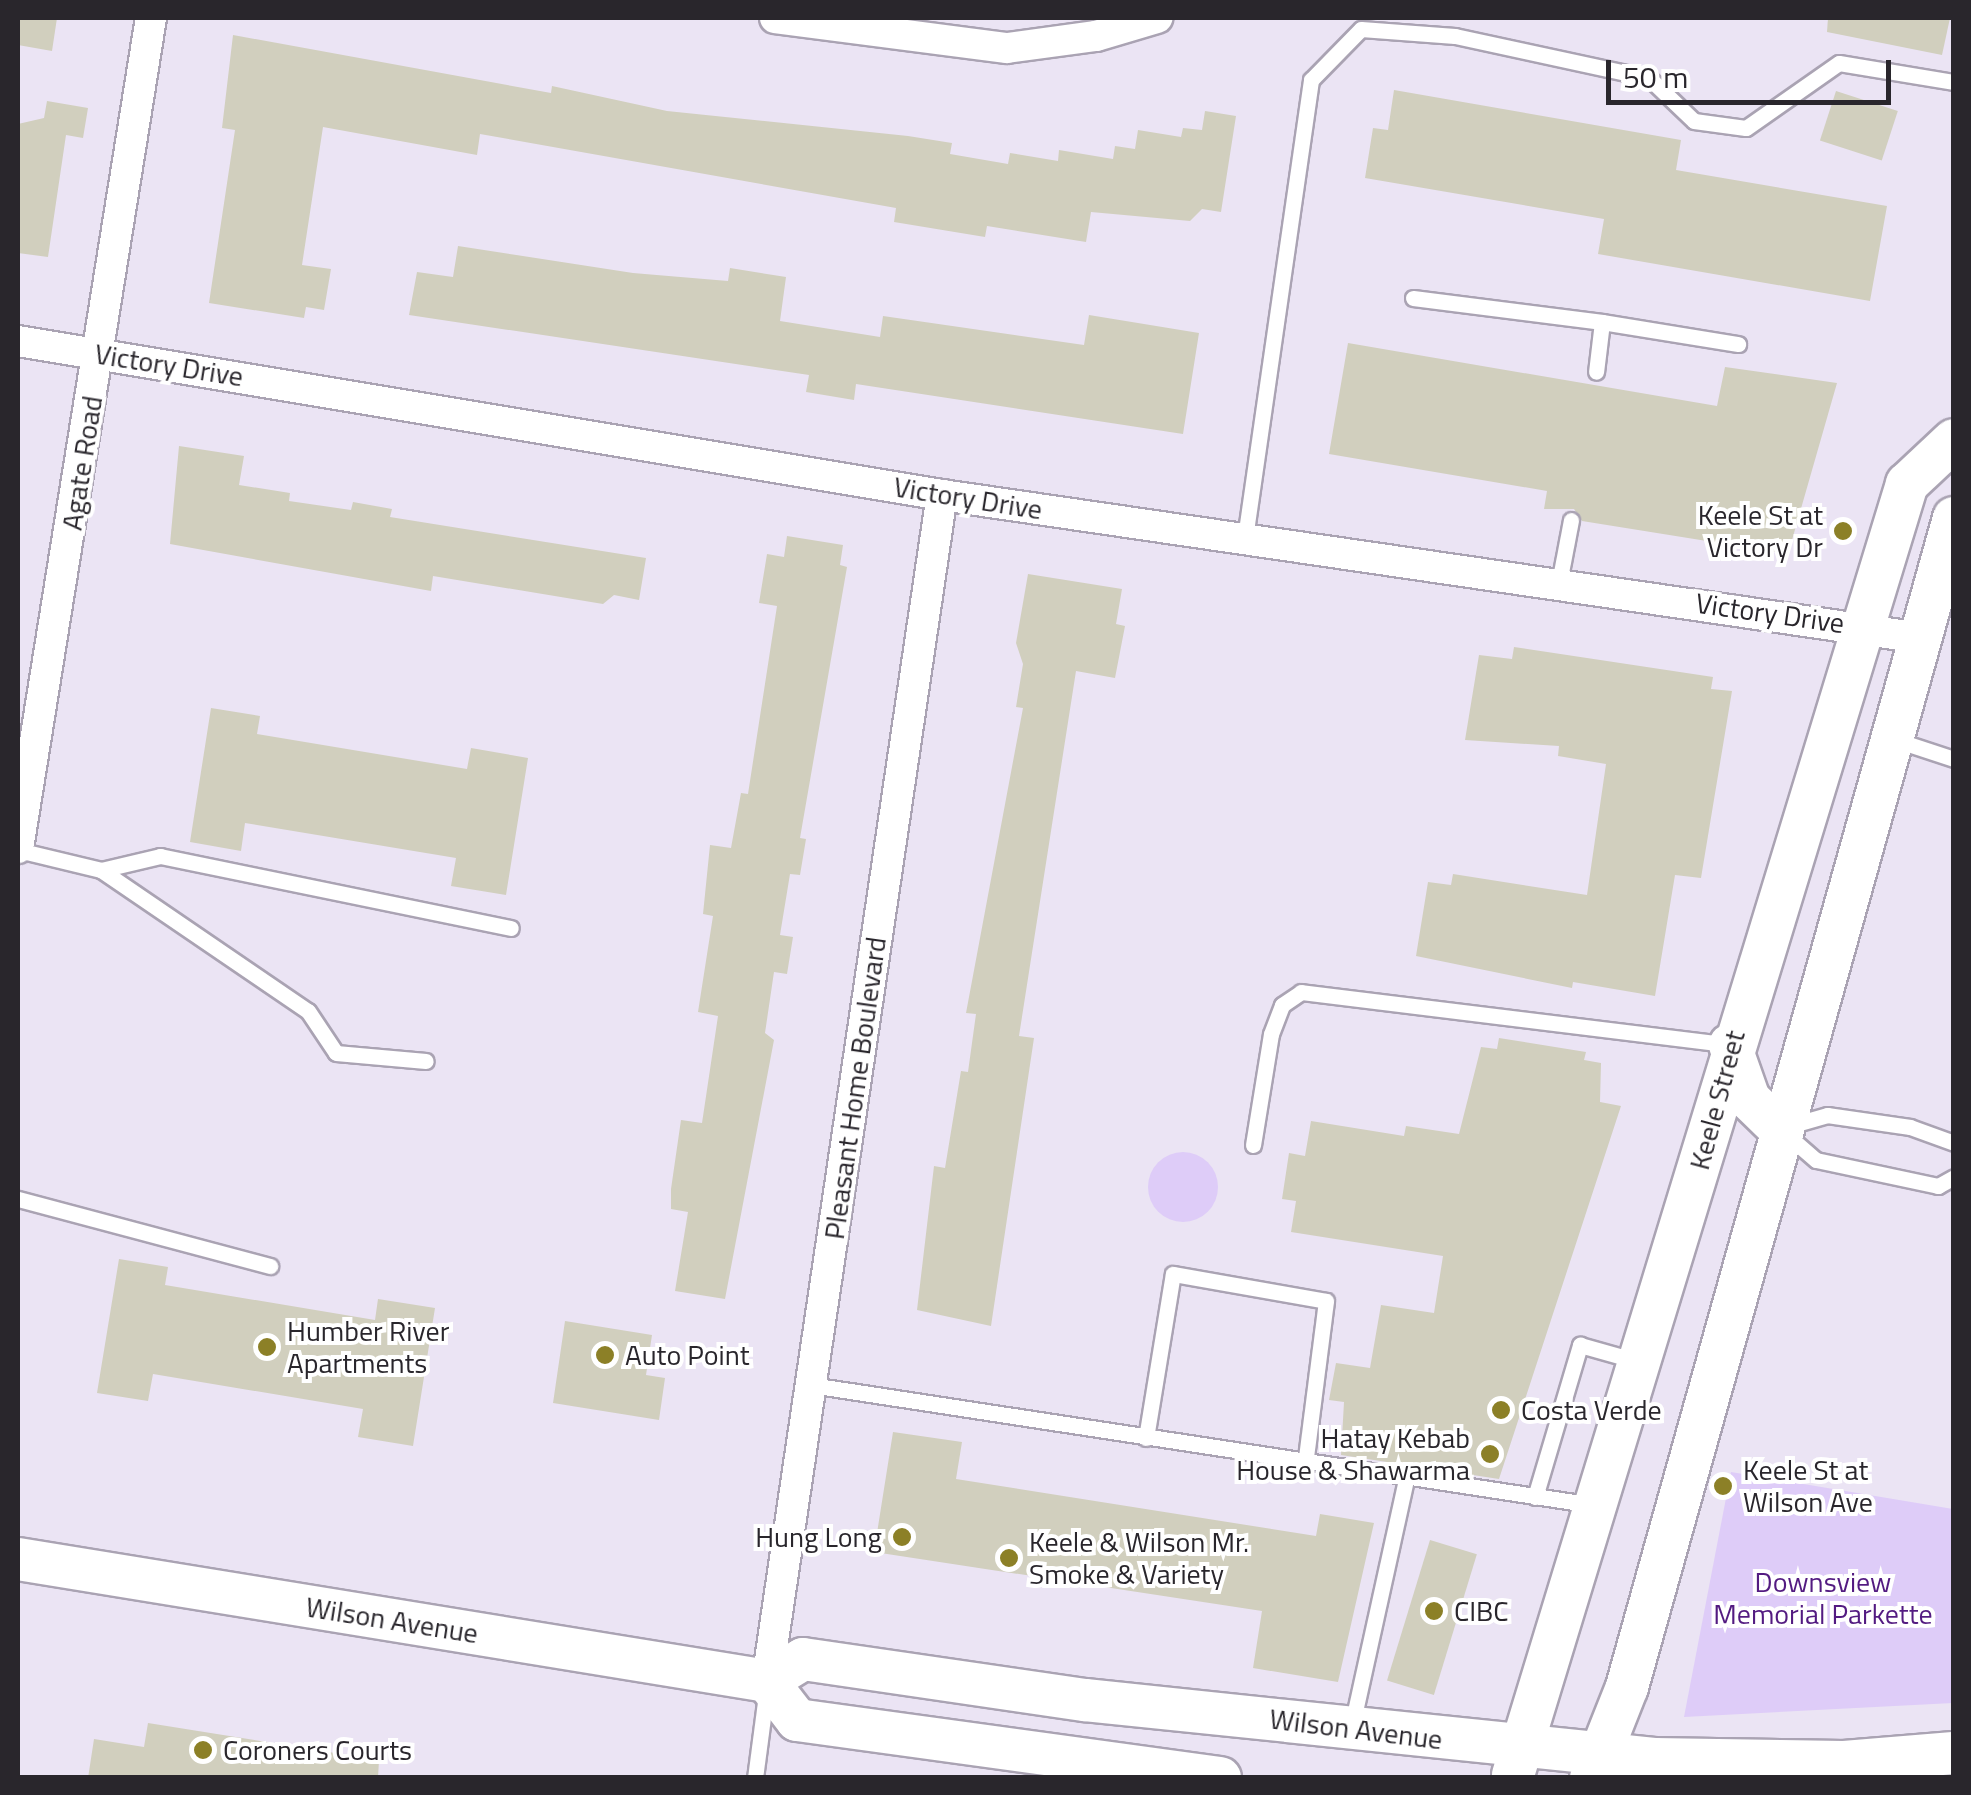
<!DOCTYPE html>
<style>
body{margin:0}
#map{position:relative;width:1971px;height:1795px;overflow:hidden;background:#ebe4f4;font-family:"Titillium Web",sans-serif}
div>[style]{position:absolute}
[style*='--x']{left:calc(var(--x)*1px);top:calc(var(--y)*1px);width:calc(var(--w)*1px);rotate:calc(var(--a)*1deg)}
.green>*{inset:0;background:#deccf8}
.round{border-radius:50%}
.building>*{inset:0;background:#d1cfbe;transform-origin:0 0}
.roads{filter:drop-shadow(2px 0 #aaa3b3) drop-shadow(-2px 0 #aaa3b3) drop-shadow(0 2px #aaa3b3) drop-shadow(0 -2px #aaa3b3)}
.service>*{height:15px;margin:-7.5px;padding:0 7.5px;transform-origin:7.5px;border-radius:7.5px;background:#fff}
.minor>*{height:30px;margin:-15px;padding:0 15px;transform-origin:15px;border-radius:15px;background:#fff}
.secondary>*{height:42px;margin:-21px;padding:0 21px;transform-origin:21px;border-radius:21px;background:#fff}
.dots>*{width:28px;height:28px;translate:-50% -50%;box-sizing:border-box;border:5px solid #fff;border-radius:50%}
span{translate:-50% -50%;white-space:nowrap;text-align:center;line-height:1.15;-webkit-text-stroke:8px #fff;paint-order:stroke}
.street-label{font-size:28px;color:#29262c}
.poi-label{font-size:28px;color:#29262c}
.right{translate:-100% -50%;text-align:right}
.left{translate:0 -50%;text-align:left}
.park-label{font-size:28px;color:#531b81}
.frame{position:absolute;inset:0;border:20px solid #29262c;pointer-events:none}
.scale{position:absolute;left:1606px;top:60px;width:285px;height:45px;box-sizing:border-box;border:5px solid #29262c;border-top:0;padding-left:12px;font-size:30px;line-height:35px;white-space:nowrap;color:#29262c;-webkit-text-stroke:8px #fff;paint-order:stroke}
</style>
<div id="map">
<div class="green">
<i class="round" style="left:1148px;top:1152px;width:70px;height:70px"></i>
<i style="clip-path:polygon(1731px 1472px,1953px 1509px,1953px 1703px,1684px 1717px)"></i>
</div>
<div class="building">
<i style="clip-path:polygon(18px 18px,57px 18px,52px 51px,18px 45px)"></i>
<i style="clip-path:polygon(1828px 18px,1950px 18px,1942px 55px,1827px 32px)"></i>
<i style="clip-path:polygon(233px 35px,551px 93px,552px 86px,667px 111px,908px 136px,952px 143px,950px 154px,1008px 164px,1010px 153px,1058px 161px,1059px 150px,1113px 159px,1115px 146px,1135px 149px,1138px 130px,1181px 137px,1183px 128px,1202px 130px,1205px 111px,1236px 116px,1221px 212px,1202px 209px,1190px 221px,1091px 212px,1086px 242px,987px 226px,985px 237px,894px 222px,896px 208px,480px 134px,477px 155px,323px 127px,302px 265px,331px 269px,324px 310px,306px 307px,304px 318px,209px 303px,235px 130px,222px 128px)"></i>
<i style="clip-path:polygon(1394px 90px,1681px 140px,1676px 170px,1887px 206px,1870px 301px,1598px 254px,1604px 219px,1365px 178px,1373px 128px,1388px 130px)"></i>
<i style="left:1836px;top:91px;width:65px;height:52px;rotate:18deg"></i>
<i style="clip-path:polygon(47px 101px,88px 108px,83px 138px,66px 135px,48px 257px,18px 253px,18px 124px,44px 118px)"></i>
<i style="clip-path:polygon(458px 246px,633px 273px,728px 281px,730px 268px,786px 277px,780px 321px,880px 337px,883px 316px,1084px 345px,1089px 315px,1199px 333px,1183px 434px,856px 384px,854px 400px,806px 392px,809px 375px,409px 315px,417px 272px,453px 277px)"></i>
<i style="clip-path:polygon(1348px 343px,1717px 406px,1725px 367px,1837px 383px,1788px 554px,1582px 521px,1574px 509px,1544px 509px,1547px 491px,1329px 454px)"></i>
<i style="clip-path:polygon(179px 446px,244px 456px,239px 485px,290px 493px,289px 501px,351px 510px,353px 502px,392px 509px,390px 517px,646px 558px,639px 600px,614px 595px,603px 604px,433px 576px,431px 591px,170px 544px)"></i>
<i style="clip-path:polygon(787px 536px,843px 545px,840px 565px,847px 567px,800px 838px,806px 839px,800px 875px,790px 874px,780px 935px,793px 937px,787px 974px,774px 972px,765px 1033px,774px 1040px,725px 1299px,675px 1291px,688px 1212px,671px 1209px,671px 1189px,681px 1120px,702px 1123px,718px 1016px,698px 1012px,713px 916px,703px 914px,710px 845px,731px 848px,741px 793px,748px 794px,777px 606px,759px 603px,767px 554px,784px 557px)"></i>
<i style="clip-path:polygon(1028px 574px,1122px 589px,1116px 624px,1125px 626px,1115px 678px,1076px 671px,1019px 1036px,1034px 1038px,991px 1326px,917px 1310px,934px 1166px,945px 1168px,961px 1071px,968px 1072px,976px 1014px,966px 1013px,1023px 708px,1016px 707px,1023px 664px,1016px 643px)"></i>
<i style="clip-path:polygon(1514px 647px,1713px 677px,1711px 689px,1732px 691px,1701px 878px,1675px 875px,1655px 996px,1573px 982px,1572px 988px,1416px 956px,1428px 882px,1451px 885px,1453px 874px,1587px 895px,1606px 764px,1558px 756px,1559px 746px,1465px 740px,1479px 655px,1512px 659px)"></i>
<i style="clip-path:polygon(211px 708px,260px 716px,257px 734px,467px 769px,471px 748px,528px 758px,506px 895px,451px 886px,456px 858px,245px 823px,241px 851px,190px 842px)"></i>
<i style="clip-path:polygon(1499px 1038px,1586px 1052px,1584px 1060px,1601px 1063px,1600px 1102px,1621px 1106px,1499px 1479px,1341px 1455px,1344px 1402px,1329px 1400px,1336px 1363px,1370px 1368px,1381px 1305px,1434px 1313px,1443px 1256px,1291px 1232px,1296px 1201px,1282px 1199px,1289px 1153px,1305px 1156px,1311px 1121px,1404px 1136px,1406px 1126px,1459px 1134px,1481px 1047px,1497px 1049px)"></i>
<i style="clip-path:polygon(119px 1259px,168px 1267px,165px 1285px,375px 1320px,378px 1299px,435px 1308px,413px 1446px,358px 1437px,363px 1409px,153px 1374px,148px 1401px,97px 1393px)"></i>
<i style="clip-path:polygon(565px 1321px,652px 1335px,646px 1375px,665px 1378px,659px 1420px,553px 1403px)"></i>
<i style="clip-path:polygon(893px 1432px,962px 1442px,956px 1479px,1316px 1536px,1320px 1514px,1374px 1523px,1338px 1682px,1253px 1668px,1262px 1611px,874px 1552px)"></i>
<i style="left:1430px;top:1540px;width:49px;height:147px;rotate:17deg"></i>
<i style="clip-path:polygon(148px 1723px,379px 1760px,378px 1778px,88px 1778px,94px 1739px,144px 1747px)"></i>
</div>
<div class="roads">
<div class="service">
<i style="--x:1413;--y:298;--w:191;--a:7.2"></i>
<i style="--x:1602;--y:322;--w:50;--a:96.8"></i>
<i style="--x:1602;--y:322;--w:138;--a:9.2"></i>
<i style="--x:1245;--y:538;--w:463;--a:-81.8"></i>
<i style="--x:1311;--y:80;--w:71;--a:-45.6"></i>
<i style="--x:1361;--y:29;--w:94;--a:4.3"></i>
<i style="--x:1455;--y:36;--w:198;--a:12.2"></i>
<i style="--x:1649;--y:78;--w:62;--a:43.7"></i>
<i style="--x:1694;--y:121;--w:52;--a:7.7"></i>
<i style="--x:1746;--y:128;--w:113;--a:-35"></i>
<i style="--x:1839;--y:63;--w:117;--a:9.4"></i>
<i style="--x:1559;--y:583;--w:64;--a:-79.2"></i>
<i style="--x:1896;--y:740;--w:61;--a:18.1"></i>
<i style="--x:18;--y:850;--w:85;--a:13.5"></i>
<i style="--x:101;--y:870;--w:250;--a:34.3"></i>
<i style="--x:308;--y:1011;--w:50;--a:56.3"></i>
<i style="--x:336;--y:1053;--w:90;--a:5.1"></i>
<i style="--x:101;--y:870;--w:61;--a:-13.3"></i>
<i style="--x:160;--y:856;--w:358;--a:11.6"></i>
<i style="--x:1789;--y:1126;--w:40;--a:-16"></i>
<i style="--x:1827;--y:1115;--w:84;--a:8.2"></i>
<i style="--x:1910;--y:1127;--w:47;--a:20"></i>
<i style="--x:1787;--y:1135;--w:38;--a:41"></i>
<i style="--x:1816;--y:1160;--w:125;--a:12"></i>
<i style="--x:1938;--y:1186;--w:18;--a:-29"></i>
<i style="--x:1253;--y:1145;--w:112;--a:-80.8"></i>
<i style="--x:1271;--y:1034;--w:31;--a:-69"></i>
<i style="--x:1282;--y:1005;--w:23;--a:-34"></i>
<i style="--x:1301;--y:992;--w:428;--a:7"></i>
<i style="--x:18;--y:1199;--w:261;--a:14.9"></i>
<i style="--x:811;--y:1385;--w:791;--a:8.72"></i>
<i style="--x:1146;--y:1438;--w:166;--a:-80.7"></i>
<i style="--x:1173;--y:1274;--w:155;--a:10"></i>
<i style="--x:1326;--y:1301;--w:164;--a:97.3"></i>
<i style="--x:1535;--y:1497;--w:159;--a:-73.5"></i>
<i style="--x:1580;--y:1345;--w:59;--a:15.7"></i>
<i style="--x:1352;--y:1725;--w:251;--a:-77.6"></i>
<i style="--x:755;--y:1778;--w:84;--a:-82.5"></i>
</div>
<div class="minor">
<i style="--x:775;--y:18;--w:234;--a:7.4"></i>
<i style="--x:1007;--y:48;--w:90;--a:-7.7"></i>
<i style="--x:1096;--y:36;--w:64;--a:-16.4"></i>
<i style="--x:18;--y:341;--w:937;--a:9.46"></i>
<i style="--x:942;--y:495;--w:989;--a:8.31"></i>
<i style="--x:18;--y:848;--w:841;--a:-80.9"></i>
<i style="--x:767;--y:1681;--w:1199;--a:-81.61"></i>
</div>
<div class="secondary">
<i style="--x:1730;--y:1045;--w:57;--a:70.6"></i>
<i style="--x:1749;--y:1099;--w:43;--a:44.1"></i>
<i style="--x:18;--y:1559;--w:759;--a:9.25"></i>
<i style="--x:767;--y:1681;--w:42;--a:-31.4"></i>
<i style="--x:803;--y:1659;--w:285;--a:8.3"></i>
<i style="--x:1085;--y:1700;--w:572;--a:5.92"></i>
<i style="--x:1654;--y:1759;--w:190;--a:0.9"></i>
<i style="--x:1844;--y:1762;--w:110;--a:-4.7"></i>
<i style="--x:767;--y:1681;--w:49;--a:52.4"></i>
<i style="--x:797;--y:1720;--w:427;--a:7.8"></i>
<i style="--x:1513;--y:1775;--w:1350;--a:-73.03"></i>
<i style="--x:1907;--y:484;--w:64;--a:-43.1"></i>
<i style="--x:1591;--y:1778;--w:98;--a:-68.4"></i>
<i style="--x:1627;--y:1687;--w:1214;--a:-74.37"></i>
</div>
</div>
<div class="dots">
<i style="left:1843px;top:531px;background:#8c8027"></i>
<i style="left:267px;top:1347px;background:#8c8027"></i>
<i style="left:605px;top:1355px;background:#8c8027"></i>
<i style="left:1501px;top:1410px;background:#8c8027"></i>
<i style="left:1490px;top:1454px;background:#8c8027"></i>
<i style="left:1723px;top:1486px;background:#8c8027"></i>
<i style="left:902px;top:1537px;background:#8c8027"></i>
<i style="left:1009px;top:1558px;background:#8c8027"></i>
<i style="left:1434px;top:1611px;background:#8c8027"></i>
<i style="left:203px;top:1750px;background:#8c8027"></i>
</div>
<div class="street-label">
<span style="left:169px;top:365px;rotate:9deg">Victory Drive</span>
<span style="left:82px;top:463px;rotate:-81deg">Agate Road</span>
<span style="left:968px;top:498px;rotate:9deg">Victory Drive</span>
<span style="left:1770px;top:613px;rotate:8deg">Victory Drive</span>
<span style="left:855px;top:1088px;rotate:-82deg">Pleasant Home Boulevard</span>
<span style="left:1717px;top:1100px;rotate:-75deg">Keele Street</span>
<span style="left:392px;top:1620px;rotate:9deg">Wilson Avenue</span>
<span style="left:1356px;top:1729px;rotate:7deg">Wilson Avenue</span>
</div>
<div class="poi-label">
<span class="right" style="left:1823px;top:531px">Keele St at<br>Victory Dr</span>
<span class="left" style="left:287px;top:1347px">Humber River<br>Apartments</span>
<span class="left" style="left:625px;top:1355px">Auto Point</span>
<span class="left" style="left:1521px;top:1410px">Costa Verde</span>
<span class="right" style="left:1470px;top:1454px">Hatay Kebab<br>House &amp; Shawarma</span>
<span class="left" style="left:1743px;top:1486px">Keele St at<br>Wilson Ave</span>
<span class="right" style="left:882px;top:1537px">Hung Long</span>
<span class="left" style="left:1029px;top:1558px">Keele &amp; Wilson Mr.<br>Smoke &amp; Variety</span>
<span class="left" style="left:1454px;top:1611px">CIBC</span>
<span class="left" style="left:223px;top:1750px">Coroners Courts</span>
</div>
<div class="park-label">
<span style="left:1823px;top:1598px">Downsview<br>Memorial Parkette</span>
</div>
<div class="frame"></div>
<div class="scale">50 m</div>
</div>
